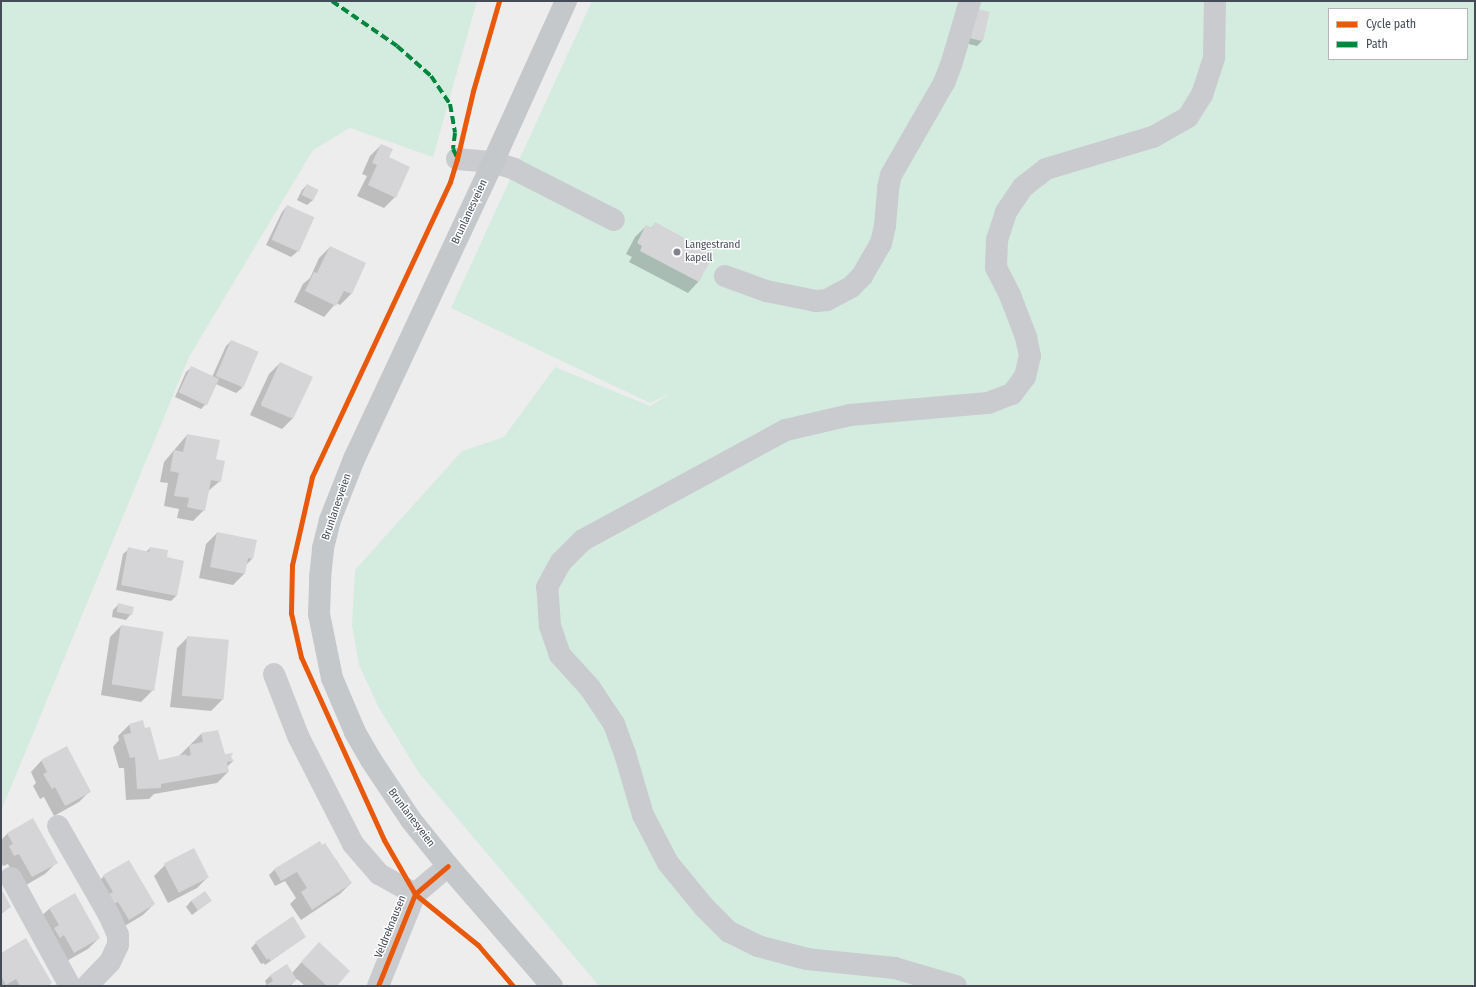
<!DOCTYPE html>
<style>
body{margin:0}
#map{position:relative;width:1476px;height:987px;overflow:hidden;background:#eeeded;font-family:"Fira Sans Condensed",sans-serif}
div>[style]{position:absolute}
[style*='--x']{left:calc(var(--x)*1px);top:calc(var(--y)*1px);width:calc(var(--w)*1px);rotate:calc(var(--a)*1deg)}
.green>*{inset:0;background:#d4ebe0}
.shadow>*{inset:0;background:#0003}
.building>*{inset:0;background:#d5d5d7;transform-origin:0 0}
.minor>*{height:22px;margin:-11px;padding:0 11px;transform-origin:11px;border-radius:11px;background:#c9cbce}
.major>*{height:22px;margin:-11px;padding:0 11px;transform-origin:11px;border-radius:11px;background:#c5c8cb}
.quiet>*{height:4px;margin-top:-2px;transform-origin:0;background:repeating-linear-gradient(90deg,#00873e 0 8px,transparent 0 12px)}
.cycleway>*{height:5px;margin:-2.5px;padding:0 2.5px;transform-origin:2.5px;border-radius:2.5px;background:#e8590c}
.dots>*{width:11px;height:11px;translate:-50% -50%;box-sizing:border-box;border:2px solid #fff;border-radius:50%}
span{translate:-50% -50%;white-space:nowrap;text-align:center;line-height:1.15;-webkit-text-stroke:3px #fff;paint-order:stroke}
.street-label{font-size:11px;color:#464c57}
.poi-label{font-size:11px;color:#464c57}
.left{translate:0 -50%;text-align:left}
.frame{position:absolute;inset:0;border:2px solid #464c57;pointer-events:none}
.legend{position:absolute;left:1328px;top:8px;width:140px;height:52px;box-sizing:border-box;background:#fff;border:1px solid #b5b7bc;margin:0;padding:5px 7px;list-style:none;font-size:12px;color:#464c57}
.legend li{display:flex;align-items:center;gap:8px;height:20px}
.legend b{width:20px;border:1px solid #b5b7bc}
</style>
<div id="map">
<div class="green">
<i style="clip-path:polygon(1px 1px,477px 1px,433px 157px,350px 128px,313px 150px,189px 357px,1px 811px)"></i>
<i style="clip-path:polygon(evenodd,592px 1px,1475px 1px,1475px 986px,599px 986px,419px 773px,379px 708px,359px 665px,352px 625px,355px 570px,462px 451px,504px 437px,555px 367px,650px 406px,671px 393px,650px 403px,451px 308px,592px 1px,1329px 9px,1467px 9px,1467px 59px,1329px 59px,1329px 9px)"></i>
</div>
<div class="shadow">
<i style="clip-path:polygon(972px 15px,982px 41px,977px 46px,965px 43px)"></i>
<i style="clip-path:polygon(381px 145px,388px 158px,395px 197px,384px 208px,357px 196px,367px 176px,362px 174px,370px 156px)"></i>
<i style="clip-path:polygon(307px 185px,317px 190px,313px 200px,307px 205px,297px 200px,302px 190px)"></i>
<i style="clip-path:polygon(287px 206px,312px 218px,297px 252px,291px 257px,266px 245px,282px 212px)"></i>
<i style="clip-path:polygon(655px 224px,713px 254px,698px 282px,688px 293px,629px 262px,632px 257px,626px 254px,635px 237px,646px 226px,651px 228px)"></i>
<i style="clip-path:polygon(330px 247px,365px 264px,351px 294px,340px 305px,336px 303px,324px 317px,294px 302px,303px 284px,310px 278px,319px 258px)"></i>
<i style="clip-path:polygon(231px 341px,242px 388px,236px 393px,216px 384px,206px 404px,201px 409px,175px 397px,186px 372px,192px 367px,212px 377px,226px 346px)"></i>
<i style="clip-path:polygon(280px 363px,293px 418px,282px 429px,250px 415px,269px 374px)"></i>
<i style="clip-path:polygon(187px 435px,215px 460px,220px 481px,207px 492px,204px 510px,193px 521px,177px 518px,179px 509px,164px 506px,168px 483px,160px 482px,164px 462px)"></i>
<i style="clip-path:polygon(217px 533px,252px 559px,245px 566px,244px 574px,233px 585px,199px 578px,206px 544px)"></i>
<i style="clip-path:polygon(150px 548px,166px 558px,183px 561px,176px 596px,171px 601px,116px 590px,123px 554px,129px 549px,146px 552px)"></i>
<i style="clip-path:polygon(119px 604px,131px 614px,126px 620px,112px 617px,113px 610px)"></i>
<i style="clip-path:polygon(121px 626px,152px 691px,141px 702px,101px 695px,110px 637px)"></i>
<i style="clip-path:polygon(188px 637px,228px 641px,222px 700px,211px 711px,170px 707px,177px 648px)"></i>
<i style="clip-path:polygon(129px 725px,158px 761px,178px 757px,201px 734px,233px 761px,227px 767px,228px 772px,217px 783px,154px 794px,149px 799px,126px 800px,124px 768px,119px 768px,113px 747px,119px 740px,118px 736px)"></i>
<i style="clip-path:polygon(66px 747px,90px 791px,79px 802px,54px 816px,44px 797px,40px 799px,33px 786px,36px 783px,31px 772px,41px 761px)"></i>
<i style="clip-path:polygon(8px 833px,56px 863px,45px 874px,21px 888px,8px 864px,3px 866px,1px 862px,1px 840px)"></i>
<i style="clip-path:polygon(289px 862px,351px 883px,340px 894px,301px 920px,290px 904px,296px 898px,285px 881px,275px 886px,269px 875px,274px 870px)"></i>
<i style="clip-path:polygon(165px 865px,208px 877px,197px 888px,168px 903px,154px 876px)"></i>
<i style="clip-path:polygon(104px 876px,154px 904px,143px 915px,118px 930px,93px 887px)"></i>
<i style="clip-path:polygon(1px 890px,10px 907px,1px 914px)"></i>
<i style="clip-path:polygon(74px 895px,99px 938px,88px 949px,63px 963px,38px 919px,49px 909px)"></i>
<i style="clip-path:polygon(191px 901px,210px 901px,192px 915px,186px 907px)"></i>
<i style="clip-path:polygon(305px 937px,265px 965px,264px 963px,261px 964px,251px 948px,256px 943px)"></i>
<i style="clip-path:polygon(308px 955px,335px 986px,305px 986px,297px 979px,290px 986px,267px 986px,265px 981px,270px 976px,286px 965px,292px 973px)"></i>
<i style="clip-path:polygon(1px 956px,51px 983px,48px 986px,1px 986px)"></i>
</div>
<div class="building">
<i style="left:977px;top:9px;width:13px;height:30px;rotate:13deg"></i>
<i style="clip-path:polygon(381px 144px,393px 149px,389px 157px,410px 167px,396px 198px,368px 185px,377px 165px,372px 163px)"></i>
<i style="left:307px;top:184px;width:13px;height:12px;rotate:27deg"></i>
<i style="left:287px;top:205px;width:30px;height:38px;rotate:24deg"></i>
<i style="clip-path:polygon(655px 222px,714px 254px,699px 282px,640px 251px,642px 246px,637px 243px,646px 225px,652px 228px)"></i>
<i style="clip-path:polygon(330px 246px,366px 263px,352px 294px,344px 291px,336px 306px,305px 291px,314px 272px,317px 273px)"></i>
<i style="left:231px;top:340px;width:30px;height:39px;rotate:23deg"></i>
<i style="clip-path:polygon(280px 362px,313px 377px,293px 419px,262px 406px,261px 404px)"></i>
<i style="left:191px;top:366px;width:31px;height:29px;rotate:25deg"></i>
<i style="clip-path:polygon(187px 434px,220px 440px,216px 459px,225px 461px,221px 482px,211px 480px,205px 511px,187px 507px,189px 498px,174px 496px,179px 473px,170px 471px,174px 450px,183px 452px)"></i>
<i style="clip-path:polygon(217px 532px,257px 540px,253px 559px,248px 558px,245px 574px,210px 567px)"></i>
<i style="clip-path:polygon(128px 547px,149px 552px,150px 547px,168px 550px,167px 557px,184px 561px,177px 596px,121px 585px)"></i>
<i style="clip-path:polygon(118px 603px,134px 607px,132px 615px,117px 612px)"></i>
<i style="left:121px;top:625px;width:43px;height:60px;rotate:9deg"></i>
<i style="left:187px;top:636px;width:42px;height:60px;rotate:5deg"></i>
<i style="clip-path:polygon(143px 720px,145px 728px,150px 727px,159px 760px,186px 754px,187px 756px,191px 755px,189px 745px,203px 742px,201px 733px,218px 730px,225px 754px,233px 753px,231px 757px,234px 761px,227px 762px,229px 772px,161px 784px,161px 788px,137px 789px,135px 757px,130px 758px,123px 735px,131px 733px,129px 724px)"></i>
<i style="clip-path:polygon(67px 746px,91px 792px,65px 806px,55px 787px,52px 789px,43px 774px,47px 772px,41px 760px)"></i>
<i style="clip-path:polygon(33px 818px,58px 863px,32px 877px,19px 854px,14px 856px,9px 846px,13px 844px,7px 833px)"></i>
<i style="clip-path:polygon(320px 841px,322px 845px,325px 843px,352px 883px,312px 910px,301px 892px,307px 888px,297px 872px,281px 881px,274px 869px)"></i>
<i style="left:194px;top:848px;width:33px;height:34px;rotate:63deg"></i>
<i style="clip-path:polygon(129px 860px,155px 904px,129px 920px,118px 902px,114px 904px,109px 894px,113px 892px,103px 875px)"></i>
<i style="clip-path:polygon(1px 888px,11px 907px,1px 913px)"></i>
<i style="left:205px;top:891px;width:12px;height:17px;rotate:55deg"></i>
<i style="clip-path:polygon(75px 893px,100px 938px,74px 953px,64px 935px,60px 938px,54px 928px,59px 925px,49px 908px)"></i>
<i style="clip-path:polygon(293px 916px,306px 937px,270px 961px,269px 958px,267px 960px,255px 942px)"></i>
<i style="clip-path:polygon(26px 938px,52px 983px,47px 986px,20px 986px,16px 979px,6px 985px,1px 976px,1px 953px)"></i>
<i style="clip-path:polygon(319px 942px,350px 971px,337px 986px,327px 986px,301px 962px)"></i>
<i style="clip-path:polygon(287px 964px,297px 980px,288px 986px,265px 986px,273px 981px,270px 975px)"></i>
</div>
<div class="minor">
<i style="--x:457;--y:159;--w:36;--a:5"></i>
<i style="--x:493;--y:162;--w:22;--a:18"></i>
<i style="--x:514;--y:169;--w:112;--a:27"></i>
<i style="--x:725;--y:276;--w:44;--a:20.1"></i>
<i style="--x:766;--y:291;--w:51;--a:11.3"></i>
<i style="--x:816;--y:301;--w:11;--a:-5"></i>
<i style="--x:827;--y:300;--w:13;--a:-29"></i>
<i style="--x:838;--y:294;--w:15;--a:-28"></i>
<i style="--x:851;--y:287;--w:16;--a:-45"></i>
<i style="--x:862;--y:276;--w:38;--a:-60"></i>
<i style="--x:881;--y:243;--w:18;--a:-77"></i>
<i style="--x:885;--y:225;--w:37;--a:-85"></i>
<i style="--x:888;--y:188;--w:13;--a:-77"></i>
<i style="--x:891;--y:175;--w:106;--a:-60.1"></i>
<i style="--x:944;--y:83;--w:19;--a:-69"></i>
<i style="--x:951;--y:65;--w:67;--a:-73.5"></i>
<i style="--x:274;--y:674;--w:66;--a:68.8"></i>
<i style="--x:298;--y:736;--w:121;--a:63"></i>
<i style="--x:353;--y:844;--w:40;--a:49"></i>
<i style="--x:379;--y:874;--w:41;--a:29.1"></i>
<i style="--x:58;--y:826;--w:103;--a:60.2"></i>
<i style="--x:109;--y:915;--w:22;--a:66"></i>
<i style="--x:118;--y:935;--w:10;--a:90"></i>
<i style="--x:118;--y:945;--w:19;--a:115"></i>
<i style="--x:110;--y:962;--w:33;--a:134"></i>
<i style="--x:11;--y:878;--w:123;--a:61.4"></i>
<i style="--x:378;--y:986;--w:99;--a:-68.1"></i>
<i style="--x:415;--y:894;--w:43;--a:-40.3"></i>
<i style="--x:956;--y:986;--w:64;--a:-163.6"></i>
<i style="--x:895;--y:968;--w:88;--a:-174.2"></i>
<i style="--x:807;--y:959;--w:51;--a:-165.1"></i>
<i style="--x:758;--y:946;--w:32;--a:-154"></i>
<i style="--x:729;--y:932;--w:35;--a:-135"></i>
<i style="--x:704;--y:907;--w:57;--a:-129.3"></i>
<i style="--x:668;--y:863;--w:54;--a:-117.5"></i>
<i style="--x:643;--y:815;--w:64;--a:-106.4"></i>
<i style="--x:625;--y:754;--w:32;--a:-110"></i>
<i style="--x:614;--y:724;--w:43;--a:-123.7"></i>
<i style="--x:590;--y:688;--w:45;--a:-132.3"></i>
<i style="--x:560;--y:655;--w:31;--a:-109"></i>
<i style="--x:550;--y:626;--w:39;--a:-94"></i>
<i style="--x:547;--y:587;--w:29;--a:-61"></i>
<i style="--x:561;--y:562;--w:31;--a:-45"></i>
<i style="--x:583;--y:540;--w:231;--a:-28.5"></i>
<i style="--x:786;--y:430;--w:66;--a:-13.2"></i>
<i style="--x:850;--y:415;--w:139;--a:-5"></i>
<i style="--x:988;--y:403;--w:26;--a:-21"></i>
<i style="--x:1012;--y:394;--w:21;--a:-53"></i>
<i style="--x:1025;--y:377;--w:22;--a:-77"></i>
<i style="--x:1030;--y:356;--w:19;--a:-102"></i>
<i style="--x:1026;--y:337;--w:45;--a:-110.9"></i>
<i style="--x:1010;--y:295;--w:30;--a:-117"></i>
<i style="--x:996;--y:268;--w:28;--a:-88"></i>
<i style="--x:997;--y:240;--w:29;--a:-72"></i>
<i style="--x:1006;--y:212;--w:30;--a:-56"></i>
<i style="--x:1023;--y:187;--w:29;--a:-38"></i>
<i style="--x:1046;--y:169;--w:112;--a:-16.7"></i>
<i style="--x:1153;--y:137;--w:40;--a:-29.7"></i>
<i style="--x:1188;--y:117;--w:26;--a:-58"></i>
<i style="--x:1202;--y:95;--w:40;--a:-72"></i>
<i style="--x:1214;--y:57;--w:56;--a:-89"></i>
</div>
<div class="major">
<i style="--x:552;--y:986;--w:159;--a:-130.9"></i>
<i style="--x:448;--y:866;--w:59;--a:-128.8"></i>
<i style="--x:411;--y:820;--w:72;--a:-123.7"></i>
<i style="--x:371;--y:760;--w:32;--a:-120"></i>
<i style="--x:355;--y:732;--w:59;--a:-113.1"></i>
<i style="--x:332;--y:678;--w:65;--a:-101.5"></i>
<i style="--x:319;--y:614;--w:36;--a:-88"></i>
<i style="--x:320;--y:578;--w:30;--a:-84"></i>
<i style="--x:323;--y:548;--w:29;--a:-76"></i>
<i style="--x:330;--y:520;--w:66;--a:-68.5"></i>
<i style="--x:354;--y:459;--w:328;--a:-64.9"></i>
<i style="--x:493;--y:162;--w:177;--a:-65.6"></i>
</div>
<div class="quiet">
<i style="--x:332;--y:1;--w:79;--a:34.7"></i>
<i style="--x:397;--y:46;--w:45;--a:41.4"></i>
<i style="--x:431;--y:76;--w:34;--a:56"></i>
<i style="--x:450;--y:104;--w:29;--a:80"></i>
<i style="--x:455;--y:133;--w:16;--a:97"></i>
<i style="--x:453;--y:149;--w:9;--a:63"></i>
</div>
<div class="cycleway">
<i style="--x:499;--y:1;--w:94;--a:106.1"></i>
<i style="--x:473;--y:91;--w:70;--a:103.2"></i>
<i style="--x:457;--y:159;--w:24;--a:107"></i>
<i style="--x:450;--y:182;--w:326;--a:115.1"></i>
<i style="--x:312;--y:477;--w:90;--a:102.8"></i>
<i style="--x:292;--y:565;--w:48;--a:91.2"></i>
<i style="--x:291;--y:613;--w:45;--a:77.2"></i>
<i style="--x:301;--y:657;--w:201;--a:65.6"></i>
<i style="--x:384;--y:840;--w:62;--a:60.1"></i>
<i style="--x:415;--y:894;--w:81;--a:39"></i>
<i style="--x:478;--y:945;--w:54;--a:49.5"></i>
<i style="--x:378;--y:986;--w:99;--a:-68.1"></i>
<i style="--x:415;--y:894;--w:43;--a:-40.3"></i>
</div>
<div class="dots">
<i style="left:677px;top:252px;background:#81848c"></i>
</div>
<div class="street-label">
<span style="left:470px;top:212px;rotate:-65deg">Brunlanesveien</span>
<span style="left:337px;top:507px;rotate:-71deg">Brunlanesveien</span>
<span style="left:411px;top:818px;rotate:53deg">Brunlanesveien</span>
<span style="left:391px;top:927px;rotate:-68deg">Veldreknausen</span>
</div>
<div class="poi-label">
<span class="left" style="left:685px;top:252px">Langestrand<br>kapell</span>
</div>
<div class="frame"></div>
<ul class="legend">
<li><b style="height:5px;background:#e8590c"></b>Cycle path</li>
<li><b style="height:5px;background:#00873e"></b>Path</li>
</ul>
</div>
